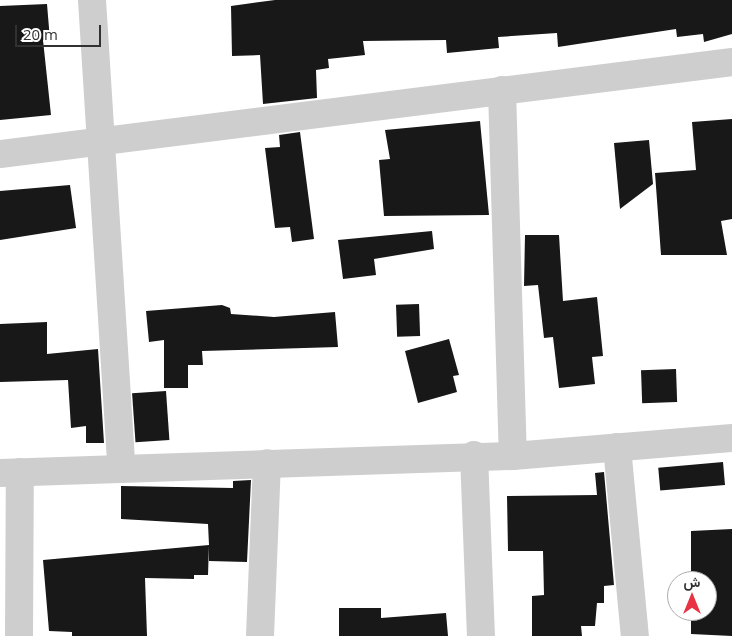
<!DOCTYPE html>
<meta charset="utf-8">
<style>
body{margin:0}
#map{position:relative;width:732px;height:636px;overflow:hidden;background:#fff;font-family:"Open Sans",Vazirmatn,sans-serif}
div>[style]{position:absolute}
[style*='--x']{left:calc(var(--x)*1px);top:calc(var(--y)*1px);width:calc(var(--w)*1px);rotate:calc(var(--a)*1deg)}
.building>*{inset:0;background:#181818;transform-origin:0 0}
.street>*{height:28px;margin:-14px;padding:0 14px;transform-origin:14px;border-radius:14px;background:#cecece}
span{translate:-50% -50%;white-space:nowrap;text-align:center;line-height:1.15;-webkit-text-stroke:5px #fff;paint-order:stroke}
.north{position:absolute;left:667px;top:571px;width:50px;height:50px;box-sizing:border-box;background:#fff;border:1px solid #adadad;border-radius:50%;rotate:0deg;font-size:14px;font-weight:700;line-height:20px;text-align:center;color:#313131}
.north::after{content:'';display:block;margin:auto;width:18px;height:22px;background:#e83344;clip-path:polygon(50% 0,100% 100%,50% 72%,0 100%)}
.scale{position:absolute;left:15px;top:25px;width:86px;height:22px;box-sizing:border-box;border:2px solid #313131;border-top:0;padding-left:6px;font-size:15px;line-height:18px;white-space:nowrap;color:#313131;-webkit-text-stroke:4px #fff;paint-order:stroke}
</style>
<div id="map">
<div class="building">
<i style="clip-path:polygon(275px 0,732px 0,732px 34px,704px 42px,703px 34px,677px 37px,676px 29px,558px 47px,557px 33px,498px 37px,499px 48px,447px 53px,446px 40px,363px 41px,365px 55px,328px 59px,329px 68px,316px 70px,317px 98px,263px 104px,260px 55px,232px 56px,231px 6px)"></i>
<i style="clip-path:polygon(47px 4px,50px 40px,43px 40px,51px 115px,0 120px,0 6px)"></i>
<i style="clip-path:polygon(732px 119px,732px 219px,721px 221px,727px 255px,661px 255px,655px 173px,696px 170px,692px 122px)"></i>
<i style="clip-path:polygon(480px 121px,489px 215px,384px 216px,379px 160px,390px 159px,385px 130px)"></i>
<i style="clip-path:polygon(300px 132px,314px 239px,292px 242px,290px 227px,275px 228px,265px 148px,280px 147px,279px 135px)"></i>
<i style="clip-path:polygon(649px 140px,653px 184px,620px 209px,614px 143px)"></i>
<i style="clip-path:polygon(70px 185px,76px 228px,0 240px,0 191px)"></i>
<i style="clip-path:polygon(432px 231px,434px 249px,374px 259px,376px 275px,343px 279px,338px 240px)"></i>
<i style="clip-path:polygon(525px 235px,559px 235px,563px 301px,597px 297px,603px 356px,592px 357px,595px 384px,559px 388px,553px 337px,544px 338px,538px 285px,524px 286px)"></i>
<i style="left:419px;top:304px;width:32px;height:23px;rotate:88deg"></i>
<i style="clip-path:polygon(222px 305px,230px 308px,231px 314px,274px 317px,335px 312px,338px 347px,202px 351px,203px 365px,188px 365px,188px 388px,164px 388px,164px 340px,149px 342px,146px 311px)"></i>
<i style="clip-path:polygon(47px 322px,47px 354px,98px 349px,104px 443px,86px 443px,86px 426px,71px 428px,68px 380px,0 382px,0 324px)"></i>
<i style="clip-path:polygon(449px 339px,459px 375px,453px 376px,457px 392px,418px 403px,405px 351px)"></i>
<i style="left:676px;top:369px;width:33px;height:35px;rotate:88deg"></i>
<i style="left:166px;top:391px;width:49px;height:34px;rotate:86deg"></i>
<i style="left:723px;top:462px;width:23px;height:65px;rotate:85deg"></i>
<i style="clip-path:polygon(604px 472px,614px 585px,604px 586px,604px 603px,597px 603px,595px 626px,581px 626px,582px 636px,532px 636px,532px 596px,544px 595px,543px 551px,508px 551px,507px 496px,597px 495px,595px 473px)"></i>
<i style="clip-path:polygon(251px 480px,247px 562px,209px 561px,209px 546px,208px 575px,194px 575px,194px 579px,145px 578px,147px 636px,72px 636px,72px 632px,49px 631px,43px 560px,209px 545px,208px 524px,121px 519px,121px 486px,233px 488px,233px 481px)"></i>
<i style="clip-path:polygon(732px 529px,732px 636px,691px 634px,691px 611px,707px 611px,707px 581px,691px 581px,691px 531px)"></i>
<i style="clip-path:polygon(339px 608px,381px 608px,381px 618px,446px 613px,448px 636px,339px 636px)"></i>
</div>
<div class="street">
<i style="--x:92;--y:0;--w:468;--a:86.4"></i>
<i style="--x:502;--y:90;--w:366;--a:88.3"></i>
<i style="--x:0;--y:154;--w:738;--a:-7.16"></i>
<i style="--x:617;--y:447;--w:190;--a:84.6"></i>
<i style="--x:474;--y:455;--w:181;--a:87.8"></i>
<i style="--x:0;--y:473;--w:513;--a:-1.9"></i>
<i style="--x:513;--y:456;--w:220;--a:-4.7"></i>
<i style="--x:19;--y:636;--w:164;--a:-89.7"></i>
<i style="--x:260;--y:636;--w:173;--a:-87.7"></i>
</div>
<div class="north">ش</div>
<div class="scale">20 m</div>
</div>
